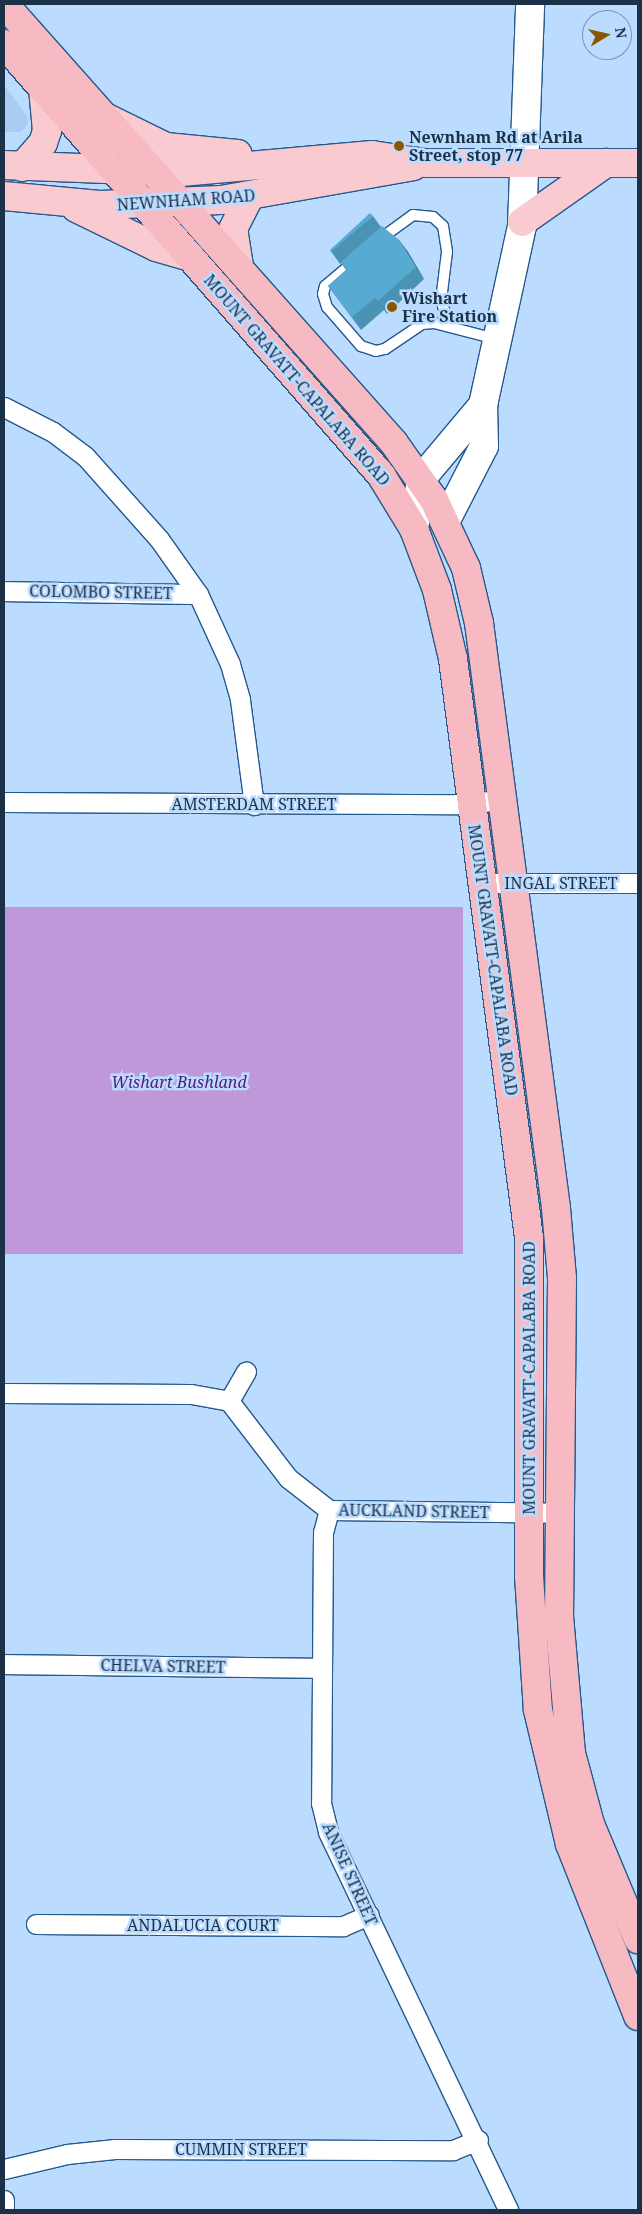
<!DOCTYPE html>
<style>
body{margin:0}
#map{position:relative;width:642px;height:2214px;overflow:hidden;background:#bbdbff;font-family:"Noto Serif",serif}
div>[style]{position:absolute}
[style*='--x']{left:calc(var(--x)*1px);top:calc(var(--y)*1px);width:calc(var(--w)*1px);rotate:calc(var(--a)*1deg)}
.built>*{inset:0;background:#a8ccf2}
.green>*{inset:0;background:#bf98d9;transform-origin:0 0}
.roads{filter:drop-shadow(1px 0 #25598c) drop-shadow(-1px 0 #25598c) drop-shadow(0 1px #25598c) drop-shadow(0 -1px #25598c)}
.service>*{height:10px;margin:-5px;padding:0 5px;transform-origin:5px;border-radius:5px;background:#fff}
.minor>*{height:19px;margin:-9.5px;padding:0 9.5px;transform-origin:9.5px;border-radius:9.5px;background:#fff}
.secondary>*{height:28px;margin:-14px;padding:0 14px;transform-origin:14px;border-radius:14px;background:#fff}
.primary>*{height:28px;margin:-14px;padding:0 14px;transform-origin:14px;border-radius:14px;background:#f9cbd1}
.trunk>*{height:28px;margin:-14px;padding:0 14px;transform-origin:14px;border-radius:14px;background:#f7bac2}
.wall>*{inset:0;background:#4b93b5}
.shaded-wall>*{inset:0;background:#3d7894}
.building>*{inset:0;background:#57abd3}
.dots>*{width:14px;height:14px;translate:-50% -50%;box-sizing:border-box;border:2px solid #bbdbff;border-radius:50%}
span{translate:-50% -50%;white-space:nowrap;text-align:center;line-height:1.15;-webkit-text-stroke:5px #bbdbff;paint-order:stroke}
.poi-label{font-size:16px;color:#1b3148;font-weight:700}
.left{translate:0 -50%;text-align:left}
.street-label{font-size:16px;color:#1b3148}
.park-label{font-size:16px;color:#561a76;font-style:italic}
.frame{position:absolute;inset:0;border:5px solid #1b3148;pointer-events:none}
.north{position:absolute;left:582px;top:10px;width:50px;height:50px;box-sizing:border-box;background:#bbdbff;border:1px solid #7b97b6;border-radius:50%;rotate:81deg;font-size:14px;font-weight:700;line-height:20px;text-align:center;color:#1b3148}
.north::after{content:'';display:block;margin:auto;width:18px;height:22px;background:#895700;clip-path:polygon(50% 0,100% 100%,50% 72%,0 100%)}
</style>
<div id="map">
<div class="built">
<i style="clip-path:polygon(4px 85px,27px 116px,28px 124px,21px 132px,4px 132px)"></i>
</div>
<div class="green">
<i style="left:4px;top:907px;width:459px;height:347px"></i>
</div>
<div class="roads">
<div class="service">
<i style="--x:380;--y:239;--w:41;--a:-36"></i>
<i style="--x:413;--y:215;--w:20;--a:6"></i>
<i style="--x:433;--y:217;--w:13;--a:42"></i>
<i style="--x:443;--y:226;--w:26;--a:81"></i>
<i style="--x:447;--y:252;--w:48;--a:97.1"></i>
<i style="--x:441;--y:300;--w:26;--a:72"></i>
<i style="--x:356;--y:260;--w:40;--a:140"></i>
<i style="--x:325;--y:286;--w:8;--a:104"></i>
<i style="--x:323;--y:294;--w:14;--a:73"></i>
<i style="--x:327;--y:307;--w:52;--a:48.9"></i>
<i style="--x:361;--y:346;--w:16;--a:18"></i>
<i style="--x:376;--y:351;--w:9;--a:-13"></i>
<i style="--x:385;--y:349;--w:45;--a:-34"></i>
<i style="--x:422;--y:324;--w:12;--a:-5"></i>
<i style="--x:434;--y:323;--w:64;--a:14.5"></i>
</div>
<div class="minor">
<i style="--x:4;--y:407;--w:55;--a:27"></i>
<i style="--x:53;--y:432;--w:40;--a:37"></i>
<i style="--x:85;--y:456;--w:111;--a:48.3"></i>
<i style="--x:159;--y:539;--w:67;--a:54.7"></i>
<i style="--x:198;--y:594;--w:77;--a:65.4"></i>
<i style="--x:230;--y:664;--w:37;--a:74"></i>
<i style="--x:240;--y:700;--w:106;--a:82.4"></i>
<i style="--x:4;--y:591;--w:194;--a:0.9"></i>
<i style="--x:4;--y:802;--w:453;--a:0.3"></i>
<i style="--x:457;--y:804;--w:46;--a:-5"></i>
<i style="--x:483;--y:883;--w:155;--a:0"></i>
<i style="--x:4;--y:1393;--w:187;--a:0.3"></i>
<i style="--x:191;--y:1394;--w:39;--a:10"></i>
<i style="--x:229;--y:1401;--w:97;--a:52.5"></i>
<i style="--x:288;--y:1478;--w:52;--a:38"></i>
<i style="--x:329;--y:1510;--w:231;--a:0.7"></i>
<i style="--x:229;--y:1401;--w:34;--a:-60"></i>
<i style="--x:329;--y:1510;--w:23;--a:105"></i>
<i style="--x:323;--y:1532;--w:271;--a:90.4"></i>
<i style="--x:321;--y:1803;--w:30;--a:76"></i>
<i style="--x:328;--y:1832;--w:419;--a:64.5"></i>
<i style="--x:4;--y:1664;--w:318;--a:0.7"></i>
<i style="--x:36;--y:1924;--w:307;--a:0.4"></i>
<i style="--x:343;--y:1926;--w:28;--a:-23"></i>
<i style="--x:4;--y:2169;--w:65;--a:-13.4"></i>
<i style="--x:67;--y:2154;--w:48;--a:-5.9"></i>
<i style="--x:115;--y:2149;--w:338;--a:0.2"></i>
<i style="--x:453;--y:2150;--w:27;--a:-22"></i>
<i style="--x:4;--y:2200;--w:10;--a:90"></i>
</div>
<div class="secondary">
<i style="--x:445;--y:522;--w:85;--a:-62.8"></i>
<i style="--x:484;--y:446;--w:41;--a:-91.4"></i>
<i style="--x:483;--y:405;--w:183;--a:-77.7"></i>
<i style="--x:522;--y:226;--w:222;--a:-87.9"></i>
<i style="--x:414;--y:529;--w:50;--a:-82"></i>
<i style="--x:421;--y:479;--w:97;--a:-50"></i>
</div>
<div class="primary">
<i style="--x:105;--y:117;--w:68;--a:26.2"></i>
<i style="--x:166;--y:147;--w:72;--a:5.6"></i>
<i style="--x:4;--y:165;--w:177;--a:2.3"></i>
<i style="--x:181;--y:172;--w:192;--a:-5.1"></i>
<i style="--x:372;--y:155;--w:54;--a:8.6"></i>
<i style="--x:425;--y:163;--w:213;--a:0"></i>
<i style="--x:22;--y:167;--w:32;--a:-49"></i>
<i style="--x:43;--y:143;--w:13;--a:-72"></i>
<i style="--x:47;--y:131;--w:42;--a:-95.4"></i>
<i style="--x:4;--y:196;--w:96;--a:5.4"></i>
<i style="--x:100;--y:205;--w:121;--a:-2.4"></i>
<i style="--x:221;--y:200;--w:195;--a:-10"></i>
<i style="--x:76;--y:208;--w:89;--a:26"></i>
<i style="--x:156;--y:247;--w:36;--a:16"></i>
<i style="--x:522;--y:222;--w:103;--a:-35.1"></i>
<i style="--x:239;--y:266;--w:37;--a:-99"></i>
<i style="--x:233;--y:229;--w:36;--a:-63"></i>
</div>
<div class="trunk">
<i style="--x:4;--y:4;--w:587;--a:48.38"></i>
<i style="--x:394;--y:443;--w:70;--a:54.9"></i>
<i style="--x:434;--y:500;--w:75;--a:64.8"></i>
<i style="--x:466;--y:568;--w:57;--a:76.7"></i>
<i style="--x:479;--y:623;--w:590;--a:82.5"></i>
<i style="--x:556;--y:1208;--w:70;--a:85.1"></i>
<i style="--x:562;--y:1278;--w:338;--a:90.5"></i>
<i style="--x:559;--y:1616;--w:138;--a:85"></i>
<i style="--x:571;--y:1753;--w:73;--a:75"></i>
<i style="--x:590;--y:1824;--w:125;--a:67.3"></i>
<i style="--x:4;--y:44;--w:573;--a:48.82"></i>
<i style="--x:381;--y:475;--w:63;--a:58.6"></i>
<i style="--x:414;--y:529;--w:65;--a:69.3"></i>
<i style="--x:437;--y:590;--w:71;--a:76.9"></i>
<i style="--x:453;--y:659;--w:584;--a:82.52"></i>
<i style="--x:529;--y:1238;--w:338;--a:90"></i>
<i style="--x:529;--y:1576;--w:134;--a:86.2"></i>
<i style="--x:538;--y:1710;--w:138;--a:76.6"></i>
<i style="--x:570;--y:1844;--w:185;--a:68.4"></i>
</div>
</div>
<div class="wall">
<i style="clip-path:polygon(373px 216px,381px 227px,399px 240px,408px 252px,424px 279px,387px 314px,384px 310px,361px 330px,328px 286px,346px 270px,341px 263px,340px 264px,330px 250px)"></i>
</div>
<div class="shaded-wall">
<i style="clip-path:polygon(399px 240px,408px 252px,424px 279px,416px 267px)"></i>
</div>
<div class="building">
<i style="clip-path:polygon(370px 213px,373px 216px,332px 251px,330px 250px)"></i>
<i style="clip-path:polygon(382px 226px,399px 240px,416px 267px,378px 301px,375px 298px,352px 317px,328px 286px,347px 269px,341px 262px)"></i>
</div>
<div class="dots">
<i style="left:399px;top:146px;background:#895700"></i>
<i style="left:392px;top:307px;background:#895700"></i>
</div>
<div class="poi-label">
<span class="left" style="left:409px;top:146px">Newnham Rd at Arila<br>Street, stop 77</span>
<span class="left" style="left:402px;top:307px">Wishart<br>Fire Station</span>
</div>
<div class="street-label">
<span style="left:186px;top:200px;rotate:-4deg">NEWNHAM ROAD</span>
<span style="left:297px;top:380px;rotate:49deg">MOUNT GRAVATT-CAPALABA ROAD</span>
<span style="left:101px;top:592px;rotate:1deg">COLOMBO STREET</span>
<span style="left:254px;top:804px">AMSTERDAM STREET</span>
<span style="left:561px;top:883px">INGAL STREET</span>
<span style="left:493px;top:960px;rotate:82deg">MOUNT GRAVATT-CAPALABA ROAD</span>
<span style="left:529px;top:1378px;rotate:-90deg">MOUNT GRAVATT-CAPALABA ROAD</span>
<span style="left:414px;top:1511px;rotate:1deg">AUCKLAND STREET</span>
<span style="left:163px;top:1666px;rotate:1deg">CHELVA STREET</span>
<span style="left:350px;top:1874px;rotate:66deg">ANISE STREET</span>
<span style="left:203px;top:1925px">ANDALUCIA COURT</span>
<span style="left:241px;top:2149px">CUMMIN STREET</span>
</div>
<div class="park-label">
<span style="left:179px;top:1082px">Wishart Bushland</span>
</div>
<div class="frame"></div>
<div class="north">N</div>
</div>
